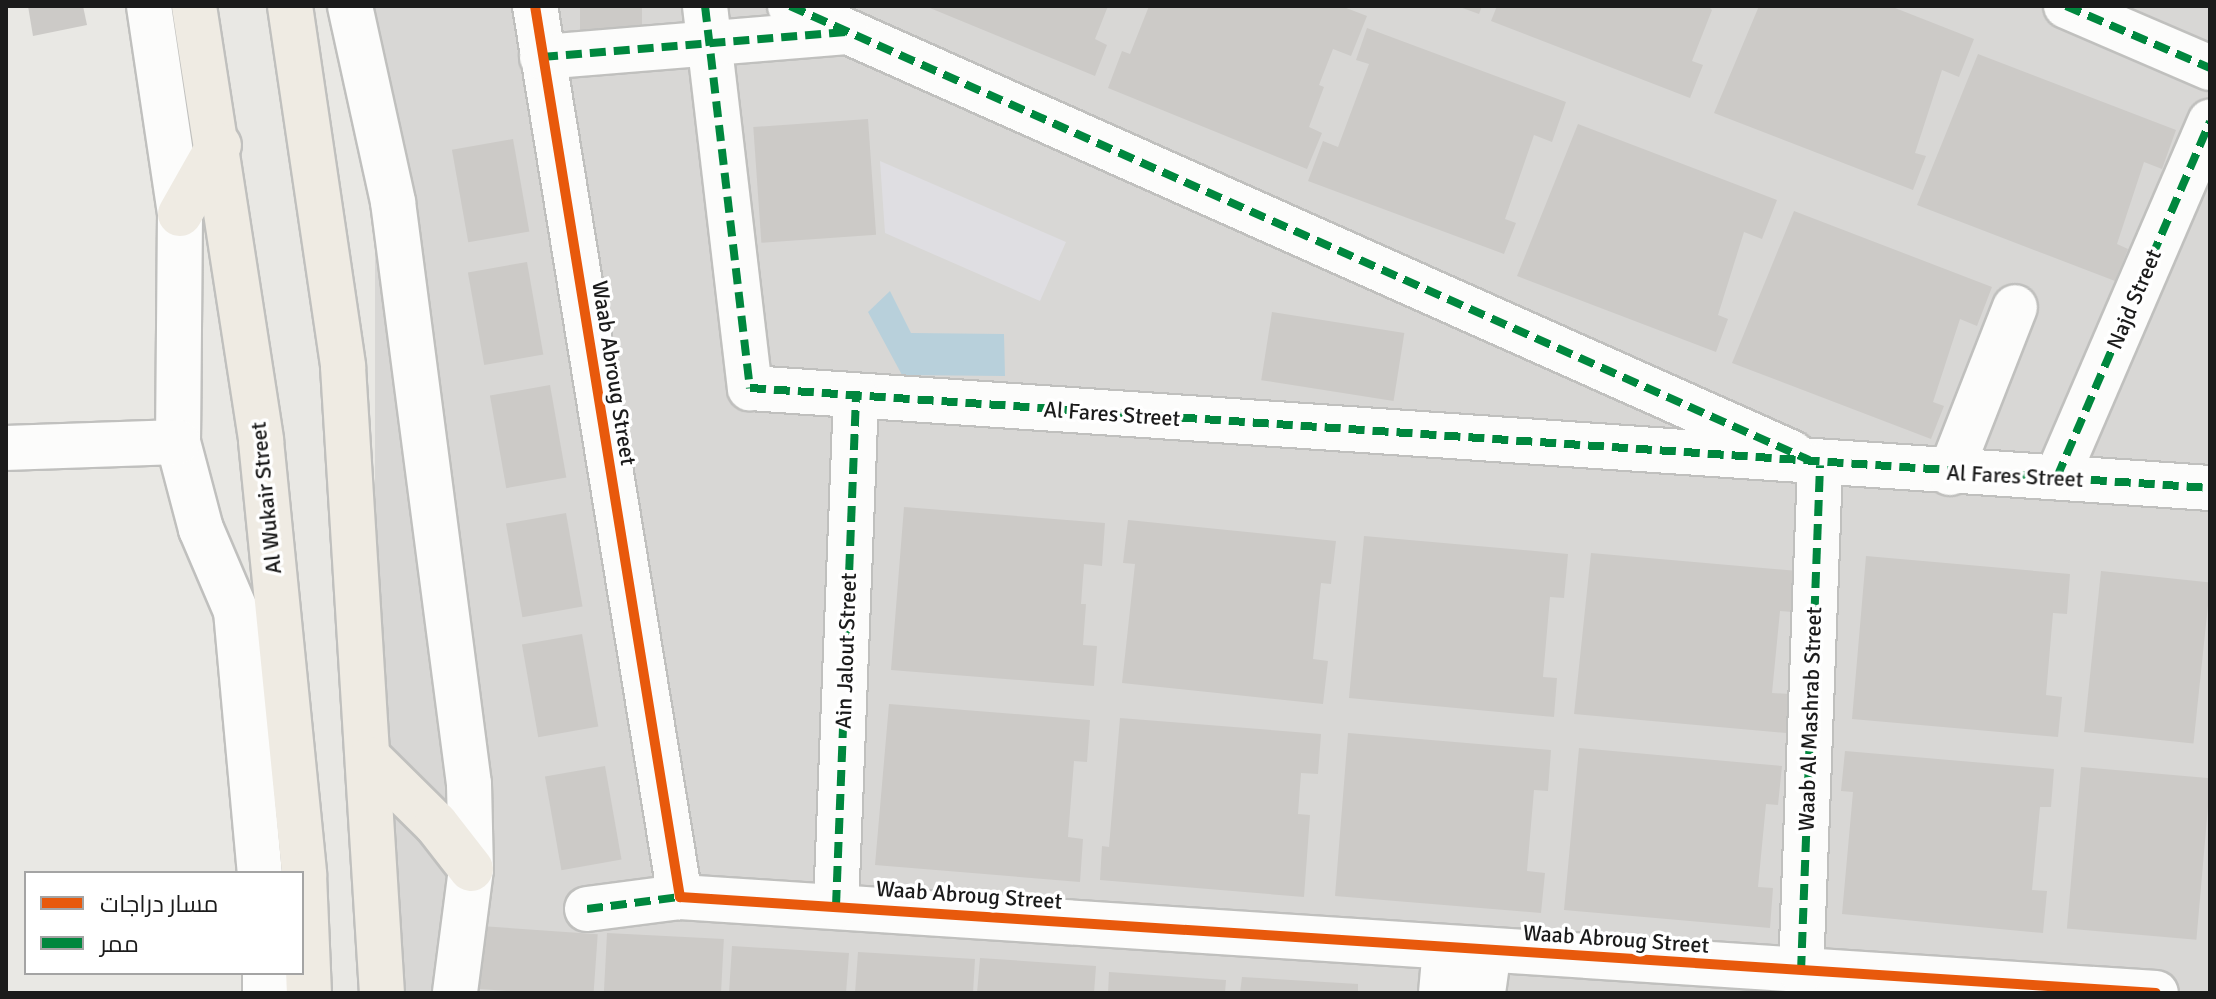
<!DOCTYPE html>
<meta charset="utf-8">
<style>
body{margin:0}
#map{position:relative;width:2216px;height:999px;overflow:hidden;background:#e9e8e4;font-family:Signika,Cairo,sans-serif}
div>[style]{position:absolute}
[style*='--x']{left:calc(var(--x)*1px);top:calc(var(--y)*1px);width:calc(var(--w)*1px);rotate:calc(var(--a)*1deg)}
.residential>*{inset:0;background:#d8d7d5;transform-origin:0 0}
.plaza>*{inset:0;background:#dfdee2}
.water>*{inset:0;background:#b8d0db}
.building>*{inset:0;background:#cccac7;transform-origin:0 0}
.roads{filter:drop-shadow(2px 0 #c0c0be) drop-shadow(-2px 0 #c0c0be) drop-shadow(0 2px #c0c0be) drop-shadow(0 -2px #c0c0be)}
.minor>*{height:44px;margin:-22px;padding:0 22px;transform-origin:22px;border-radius:22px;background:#fcfcfb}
.major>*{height:44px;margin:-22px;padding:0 22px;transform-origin:22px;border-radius:22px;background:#efebe3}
.quiet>*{height:8px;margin-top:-4px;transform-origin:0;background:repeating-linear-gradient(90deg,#00873e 0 16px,transparent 0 24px)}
.cycleway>*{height:10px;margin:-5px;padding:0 5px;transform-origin:5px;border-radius:5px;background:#e8590c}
span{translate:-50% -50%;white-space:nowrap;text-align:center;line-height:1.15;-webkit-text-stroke:7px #fff;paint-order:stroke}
.street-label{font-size:22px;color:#1b1b1b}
.frame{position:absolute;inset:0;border:8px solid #1b1b1b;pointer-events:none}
.legend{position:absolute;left:24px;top:871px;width:280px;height:104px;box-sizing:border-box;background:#fff;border:2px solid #a4a4a4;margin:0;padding:10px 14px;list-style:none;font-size:24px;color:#1b1b1b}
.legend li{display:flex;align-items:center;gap:16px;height:40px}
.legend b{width:40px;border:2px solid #a4a4a4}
</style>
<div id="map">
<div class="residential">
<i style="left:375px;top:6px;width:1835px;height:996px"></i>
</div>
<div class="plaza">
<i style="clip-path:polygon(880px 161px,1066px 242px,1040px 301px,885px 233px)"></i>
</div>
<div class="water">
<i style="clip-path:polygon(890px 291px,911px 333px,1004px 334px,1005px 376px,902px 375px,868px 312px)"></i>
</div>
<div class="building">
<i style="clip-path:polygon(28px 6px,83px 6px,87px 25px,33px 36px)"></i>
<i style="left:580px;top:6px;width:62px;height:28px"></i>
<i style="clip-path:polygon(925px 6px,1108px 6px,1095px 39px,1107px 45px,1095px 76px)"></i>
<i style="clip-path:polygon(1149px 6px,1341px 6px,1367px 16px,1351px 56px,1333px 49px,1319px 85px,1324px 87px,1309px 127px,1322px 133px,1307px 169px,1108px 88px,1122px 51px,1130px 54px)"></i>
<i style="clip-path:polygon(1457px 6px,1482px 6px,1479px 14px)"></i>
<i style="clip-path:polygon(1497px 6px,1708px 6px,1712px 10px,1692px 61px,1703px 65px,1690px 98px,1491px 21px)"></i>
<i style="clip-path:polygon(1759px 6px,1890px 6px,1974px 39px,1959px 77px,1942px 70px,1915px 153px,1926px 156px,1913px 190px,1714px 113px)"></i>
<i style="clip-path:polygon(1367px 28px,1566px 102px,1552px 142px,1534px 135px,1505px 219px,1516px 223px,1504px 254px,1308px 181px,1323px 141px,1338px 147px,1369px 64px,1356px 60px)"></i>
<i style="clip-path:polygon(1978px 54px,2176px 130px,2162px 169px,2144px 162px,2117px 244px,2128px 249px,2115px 281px,1917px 205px)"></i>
<i style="left:868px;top:119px;width:116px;height:115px;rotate:86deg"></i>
<i style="clip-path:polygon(1578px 124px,1777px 200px,1762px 239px,1744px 232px,1718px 315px,1728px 319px,1716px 352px,1517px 276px)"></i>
<i style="left:513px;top:139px;width:94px;height:62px;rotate:80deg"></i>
<i style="clip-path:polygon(1794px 211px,1992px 287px,1977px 326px,1960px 319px,1933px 402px,1944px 406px,1931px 439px,1732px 363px)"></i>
<i style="left:527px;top:262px;width:94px;height:60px;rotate:80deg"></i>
<i style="left:1272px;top:312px;width:134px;height:69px;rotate:9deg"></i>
<i style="left:550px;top:385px;width:94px;height:61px;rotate:80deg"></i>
<i style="clip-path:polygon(904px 507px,1105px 523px,1102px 566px,1084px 564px,1081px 604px,1086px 604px,1083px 645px,1097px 646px,1094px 686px,891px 670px)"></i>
<i style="left:566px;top:513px;width:95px;height:61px;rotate:80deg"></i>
<i style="clip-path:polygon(1128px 520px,1336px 541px,1331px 584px,1321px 583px,1313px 659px,1328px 661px,1323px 704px,1122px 683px,1135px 564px,1123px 563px)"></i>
<i style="clip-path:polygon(1364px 536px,1568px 554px,1564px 598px,1550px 597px,1543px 677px,1557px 678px,1554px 717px,1349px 698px)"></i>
<i style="clip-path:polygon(1591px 553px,1798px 571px,1793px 612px,1780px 611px,1772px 693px,1790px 694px,1786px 733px,1574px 714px)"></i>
<i style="clip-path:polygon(1866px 556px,2070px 574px,2067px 614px,2053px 613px,2046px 695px,2062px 697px,2058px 737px,1852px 719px)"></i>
<i style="left:2101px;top:571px;width:110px;height:162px;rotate:6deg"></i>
<i style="left:582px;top:634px;width:94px;height:61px;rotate:80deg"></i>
<i style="clip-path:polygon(889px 704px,1090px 720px,1087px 762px,1074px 761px,1068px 837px,1083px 839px,1080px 882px,875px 865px)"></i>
<i style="clip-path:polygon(1120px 718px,1321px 734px,1318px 774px,1301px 773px,1298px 814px,1310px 815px,1304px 897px,1100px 880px,1102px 846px,1109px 847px)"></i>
<i style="clip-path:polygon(1348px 733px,1551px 750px,1548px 791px,1534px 790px,1527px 871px,1545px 873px,1541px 913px,1335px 896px)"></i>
<i style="clip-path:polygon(1579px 748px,1782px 766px,1778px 805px,1766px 804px,1758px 887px,1773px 888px,1770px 928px,1564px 910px)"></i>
<i style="clip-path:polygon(1845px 751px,2054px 769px,2051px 807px,2040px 807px,2032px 890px,2047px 891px,2043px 933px,1842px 914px,1853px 792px,1841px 791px)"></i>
<i style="left:605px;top:766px;width:95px;height:61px;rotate:80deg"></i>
<i style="left:2081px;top:767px;width:130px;height:162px;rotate:5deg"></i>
<i style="left:481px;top:926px;width:117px;height:63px;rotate:4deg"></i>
<i style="left:607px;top:933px;width:117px;height:60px;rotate:3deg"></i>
<i style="clip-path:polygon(732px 946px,849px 953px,846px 993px,729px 993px)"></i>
<i style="clip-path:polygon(858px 952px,975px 959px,973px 993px,855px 993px)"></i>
<i style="clip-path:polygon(980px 958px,1096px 966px,1094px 993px,977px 993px)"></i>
<i style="clip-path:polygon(1109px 972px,1226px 980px,1225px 993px,1108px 993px)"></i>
<i style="clip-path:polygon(1242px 977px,1358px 984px,1358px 993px,1240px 993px)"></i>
</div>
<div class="roads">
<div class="minor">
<i style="--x:149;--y:6;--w:210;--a:81.5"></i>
<i style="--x:180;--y:214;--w:228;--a:90.5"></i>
<i style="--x:178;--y:442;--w:90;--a:75.2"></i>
<i style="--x:201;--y:529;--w:89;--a:66.9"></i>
<i style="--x:236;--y:611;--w:263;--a:84.8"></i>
<i style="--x:350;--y:6;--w:201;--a:77.6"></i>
<i style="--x:393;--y:202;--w:587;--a:82.56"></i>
<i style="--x:469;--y:784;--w:85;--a:88.7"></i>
<i style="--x:471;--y:869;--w:125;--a:97.4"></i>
<i style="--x:535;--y:6;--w:903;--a:80.76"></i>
<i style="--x:680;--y:897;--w:1479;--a:3.72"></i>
<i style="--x:705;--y:6;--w:385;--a:83.3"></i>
<i style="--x:750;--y:388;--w:1463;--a:3.92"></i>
<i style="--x:790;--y:6;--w:1097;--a:24.04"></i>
<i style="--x:2066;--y:6;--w:157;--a:23.3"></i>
<i style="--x:542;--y:57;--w:305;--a:-4.7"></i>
<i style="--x:6;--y:448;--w:172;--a:-2"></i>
<i style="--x:1950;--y:473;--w:178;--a:-68.6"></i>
<i style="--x:2057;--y:477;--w:387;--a:-66.7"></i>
<i style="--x:836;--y:906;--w:510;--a:-87.75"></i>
<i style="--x:587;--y:909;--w:94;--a:-7.4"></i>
<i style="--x:1801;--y:972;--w:507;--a:-87.85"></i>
<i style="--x:265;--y:973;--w:20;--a:90"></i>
<i style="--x:1441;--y:993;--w:45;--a:-84.9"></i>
<i style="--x:1483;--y:993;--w:43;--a:-82.1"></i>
</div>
<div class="major">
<i style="--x:194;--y:6;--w:440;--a:81.2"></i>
<i style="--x:261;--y:441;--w:436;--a:84.3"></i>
<i style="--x:304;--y:875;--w:118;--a:87.6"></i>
<i style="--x:290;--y:6;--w:365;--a:81.6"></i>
<i style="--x:343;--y:367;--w:627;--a:86.44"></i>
<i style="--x:180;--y:214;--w:79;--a:-60.5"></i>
<i style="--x:370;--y:759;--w:93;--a:44.6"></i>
<i style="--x:436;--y:824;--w:57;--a:52.1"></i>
</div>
</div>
<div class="quiet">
<i style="--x:705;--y:6;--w:385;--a:83.3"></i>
<i style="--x:750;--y:388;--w:1463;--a:3.92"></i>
<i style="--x:790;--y:6;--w:1116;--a:24.01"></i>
<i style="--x:2066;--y:6;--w:157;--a:23.3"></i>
<i style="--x:542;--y:57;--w:308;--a:-4.7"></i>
<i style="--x:2057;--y:477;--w:387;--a:-66.7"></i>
<i style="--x:836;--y:906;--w:510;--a:-87.75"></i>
<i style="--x:587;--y:909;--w:94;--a:-7.4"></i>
<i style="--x:1801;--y:972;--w:507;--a:-87.85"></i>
</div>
<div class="cycleway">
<i style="--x:535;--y:6;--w:903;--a:80.76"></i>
<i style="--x:680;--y:897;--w:1479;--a:3.72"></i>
</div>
<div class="street-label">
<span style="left:2134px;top:299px;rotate:-67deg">Najd Street</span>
<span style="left:614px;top:373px;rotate:81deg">Waab Abroug Street</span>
<span style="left:1112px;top:414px;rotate:4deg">Al Fares Street</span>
<span style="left:2015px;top:476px;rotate:3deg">Al Fares Street</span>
<span style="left:266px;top:498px;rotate:-96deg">Al Wukair Street</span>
<span style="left:846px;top:651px;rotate:-88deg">Ain Jalout Street</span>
<span style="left:1810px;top:719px;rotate:-88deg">Waab Al Mashrab Street</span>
<span style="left:969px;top:895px;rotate:4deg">Waab Abroug Street</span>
<span style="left:1616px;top:939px;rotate:4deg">Waab Abroug Street</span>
</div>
<div class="frame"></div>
<ul class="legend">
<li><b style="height:10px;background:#e8590c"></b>مسار دراجات</li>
<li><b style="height:10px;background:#00873e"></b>ممر</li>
</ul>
</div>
